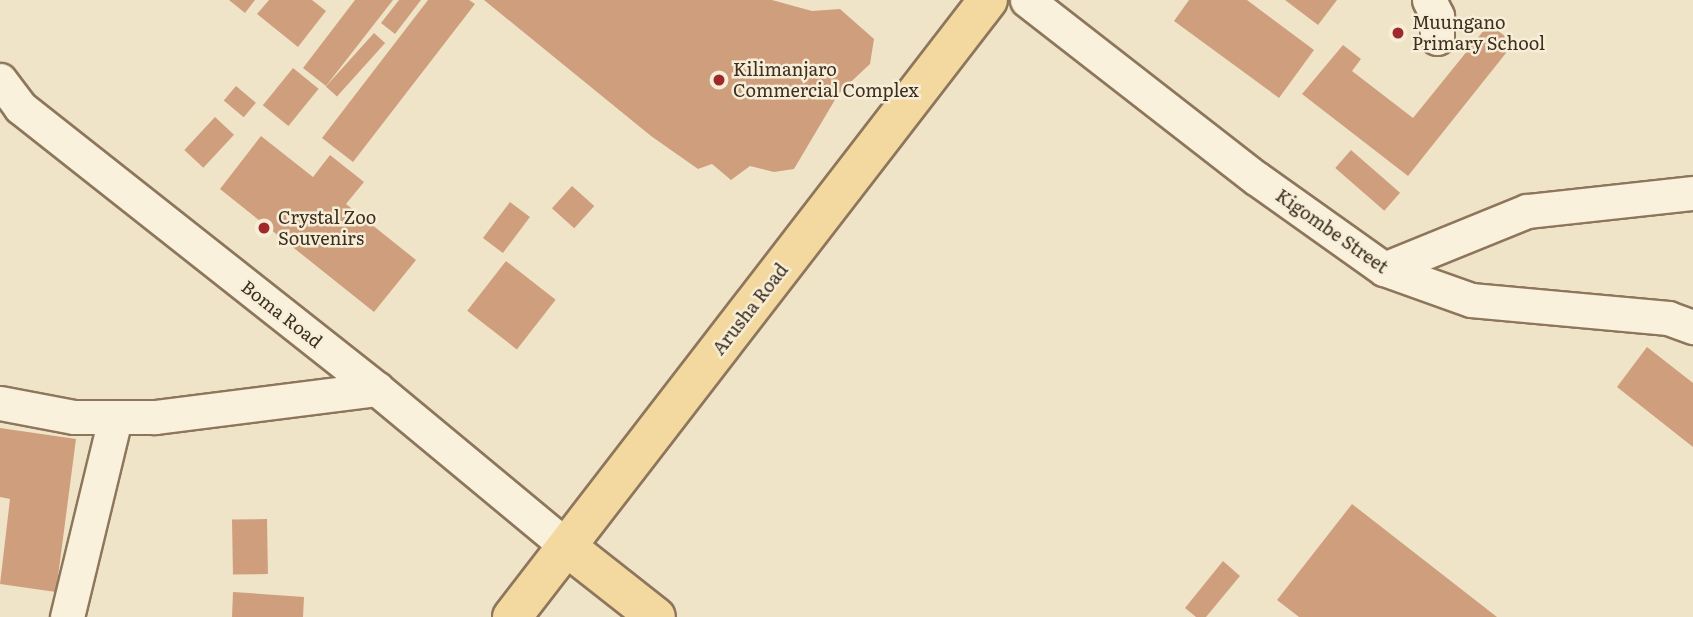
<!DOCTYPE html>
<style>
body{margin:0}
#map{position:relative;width:1693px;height:617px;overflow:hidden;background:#f0e4c8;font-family:Literata,serif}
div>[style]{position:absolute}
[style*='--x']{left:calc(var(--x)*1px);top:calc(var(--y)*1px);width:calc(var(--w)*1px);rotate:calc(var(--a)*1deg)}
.building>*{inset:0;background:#cf9f7d;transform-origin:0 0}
.roads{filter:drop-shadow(2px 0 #8d765c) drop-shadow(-2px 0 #8d765c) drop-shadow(0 2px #8d765c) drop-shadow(0 -2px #8d765c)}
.minor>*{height:33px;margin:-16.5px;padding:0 16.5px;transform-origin:16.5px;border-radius:16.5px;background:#faf1dc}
.major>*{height:38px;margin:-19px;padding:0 19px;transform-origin:19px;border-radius:19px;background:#f3d9a0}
.dots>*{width:19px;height:19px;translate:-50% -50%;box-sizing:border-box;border:4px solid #f7eed8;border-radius:50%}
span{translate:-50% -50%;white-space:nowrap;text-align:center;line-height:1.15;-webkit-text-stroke:5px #f7eed8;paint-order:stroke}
.poi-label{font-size:18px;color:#3d2e20}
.left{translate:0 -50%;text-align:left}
.street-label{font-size:18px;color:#3d2e20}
</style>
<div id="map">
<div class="building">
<i style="clip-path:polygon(229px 0,255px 0,245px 13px)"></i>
<i style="clip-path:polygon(269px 0,312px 0,326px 11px,298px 47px,257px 14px)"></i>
<i style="clip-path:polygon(355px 0,393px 0,326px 86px,303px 68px)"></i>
<i style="clip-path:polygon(399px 0,421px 0,395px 34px,381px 23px)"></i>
<i style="clip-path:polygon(428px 0,469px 0,475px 4px,353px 162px,322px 138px)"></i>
<i style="clip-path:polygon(484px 0,772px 0,812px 11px,840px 9px,874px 39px,870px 64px,839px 93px,794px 169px,774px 172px,750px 166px,731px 180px,712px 164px,698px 169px,651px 136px)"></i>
<i style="clip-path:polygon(1189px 0,1247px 0,1314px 50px,1279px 98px,1174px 21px)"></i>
<i style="clip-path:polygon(1285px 0,1337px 0,1318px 25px)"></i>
<i style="clip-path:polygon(1489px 24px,1514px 43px,1408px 176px,1302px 94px,1343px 45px,1361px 59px,1352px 71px,1413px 118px)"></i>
<i style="left:374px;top:33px;width:15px;height:72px;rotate:42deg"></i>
<i style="left:293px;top:68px;width:33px;height:48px;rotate:39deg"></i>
<i style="left:236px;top:86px;width:26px;height:19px;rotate:40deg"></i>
<i style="left:215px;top:117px;width:26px;height:45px;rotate:43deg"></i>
<i style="clip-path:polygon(261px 136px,313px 177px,330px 155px,364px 182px,346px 204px,416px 260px,374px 312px,220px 189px)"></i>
<i style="left:1351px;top:150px;width:65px;height:24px;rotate:41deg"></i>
<i style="left:572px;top:186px;width:30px;height:30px;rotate:42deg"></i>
<i style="left:510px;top:202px;width:25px;height:45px;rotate:37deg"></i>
<i style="left:506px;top:261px;width:63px;height:63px;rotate:38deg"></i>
<i style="clip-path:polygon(1647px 347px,1693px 383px,1693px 447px,1617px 387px)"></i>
<i style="clip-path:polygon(0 428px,76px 439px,56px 592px,0 584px,10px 499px,0 497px)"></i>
<i style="clip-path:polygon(1352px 504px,1497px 617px,1299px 617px,1277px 600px)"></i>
<i style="left:267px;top:519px;width:55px;height:35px;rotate:89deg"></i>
<i style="clip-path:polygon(1223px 561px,1240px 576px,1206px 617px,1196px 617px,1185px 608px)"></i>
<i style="clip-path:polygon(233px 592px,304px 597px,303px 617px,232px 617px)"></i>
</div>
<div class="roads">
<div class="minor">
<i style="--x:1027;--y:0;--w:290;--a:37.9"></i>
<i style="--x:1256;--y:178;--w:157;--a:35.4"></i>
<i style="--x:1384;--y:269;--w:92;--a:19.6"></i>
<i style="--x:1471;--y:300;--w:198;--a:5.2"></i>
<i style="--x:1668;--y:318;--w:27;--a:20"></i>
<i style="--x:1429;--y:0;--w:18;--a:63"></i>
<i style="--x:1437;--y:16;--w:22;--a:90"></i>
<i style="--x:0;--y:80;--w:34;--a:53"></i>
<i style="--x:20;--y:107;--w:455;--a:38.3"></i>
<i style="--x:377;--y:389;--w:247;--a:39.7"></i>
<i style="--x:1384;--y:269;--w:154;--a:-22.1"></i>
<i style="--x:1527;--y:211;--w:167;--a:-6.2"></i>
<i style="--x:0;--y:403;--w:75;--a:10.7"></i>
<i style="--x:74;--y:417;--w:81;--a:0"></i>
<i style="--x:155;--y:417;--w:224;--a:-7.2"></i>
<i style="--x:67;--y:617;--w:205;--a:-76.4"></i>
</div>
<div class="major">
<i style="--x:567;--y:547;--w:113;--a:38.2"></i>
<i style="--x:512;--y:617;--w:779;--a:-52.35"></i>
</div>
</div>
<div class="dots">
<i style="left:1398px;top:33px;background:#9e2a2b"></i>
<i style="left:719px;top:80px;background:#9e2a2b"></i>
<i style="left:264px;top:228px;background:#9e2a2b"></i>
</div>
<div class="poi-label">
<span class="left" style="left:1412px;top:33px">Muungano<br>Primary School</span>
<span class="left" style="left:733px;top:80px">Kilimanjaro<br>Commercial Complex</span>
<span class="left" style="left:278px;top:228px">Crystal Zoo<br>Souvenirs</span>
</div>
<div class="street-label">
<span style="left:1332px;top:231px;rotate:35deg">Kigombe Street</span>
<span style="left:750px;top:309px;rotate:-52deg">Arusha Road</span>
<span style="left:282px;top:314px;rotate:38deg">Boma Road</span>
</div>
</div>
